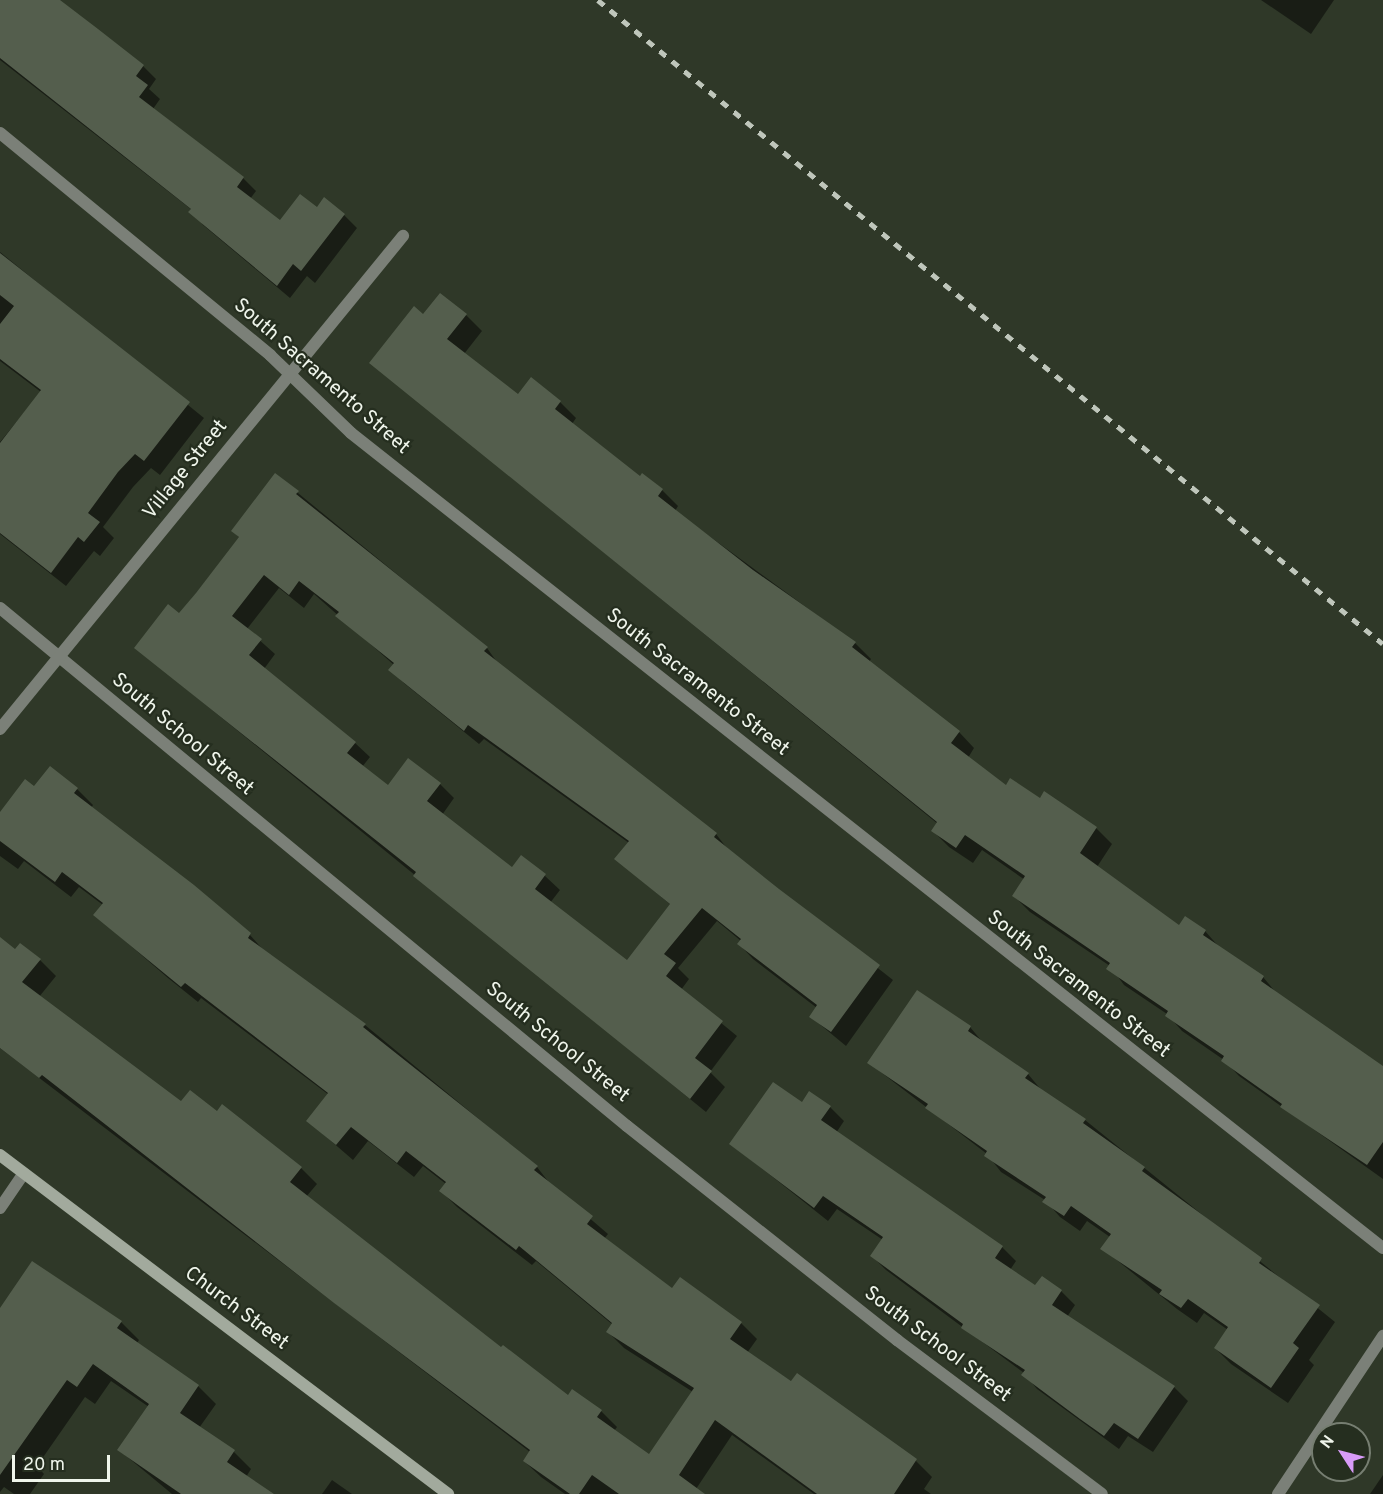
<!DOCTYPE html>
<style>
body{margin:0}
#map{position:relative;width:1383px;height:1494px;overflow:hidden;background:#2f3828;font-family:Overpass,sans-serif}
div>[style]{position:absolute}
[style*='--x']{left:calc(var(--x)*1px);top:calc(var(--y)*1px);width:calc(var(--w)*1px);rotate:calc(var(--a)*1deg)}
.shadow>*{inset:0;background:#0007}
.building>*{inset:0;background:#545e4d}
.street>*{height:12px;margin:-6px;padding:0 6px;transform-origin:6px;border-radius:6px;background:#7b8078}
.secondary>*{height:12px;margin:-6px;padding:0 6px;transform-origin:6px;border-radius:6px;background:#a2aa9d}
.rail>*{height:4.5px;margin-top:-2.25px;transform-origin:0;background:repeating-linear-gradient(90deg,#bfc6bb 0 8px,transparent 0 16px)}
span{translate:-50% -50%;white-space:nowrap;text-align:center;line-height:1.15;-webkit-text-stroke:4.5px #252e1f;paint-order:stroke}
.street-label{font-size:20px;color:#eff5eb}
.north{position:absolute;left:1311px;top:1422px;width:60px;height:60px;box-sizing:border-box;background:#252e1f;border:2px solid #767e71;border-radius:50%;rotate:306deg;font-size:16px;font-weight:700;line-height:24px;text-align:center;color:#eff5eb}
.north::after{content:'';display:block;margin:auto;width:21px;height:27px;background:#d89bf8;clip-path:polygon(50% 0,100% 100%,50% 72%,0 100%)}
.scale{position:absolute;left:12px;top:1455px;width:98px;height:27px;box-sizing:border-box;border:3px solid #eff5eb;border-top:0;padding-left:8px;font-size:18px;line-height:21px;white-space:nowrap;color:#eff5eb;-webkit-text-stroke:4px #252e1f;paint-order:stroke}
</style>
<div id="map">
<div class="shadow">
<i style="clip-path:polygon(0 0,58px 0,143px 66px,156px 79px,149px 89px,160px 99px,153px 109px,243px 178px,256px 191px,250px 199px,280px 222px,317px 209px,344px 215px,357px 228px,315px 283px,307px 276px,290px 298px,203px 225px,192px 210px,0 60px)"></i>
<i style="clip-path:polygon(1261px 0,1334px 0,1311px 34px)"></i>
<i style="clip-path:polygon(0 252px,204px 418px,160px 475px,151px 468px,133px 487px,103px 527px,114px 538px,100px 556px,94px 551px,66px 586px,0 534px,0 442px,41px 392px,0 361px)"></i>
<i style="clip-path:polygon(466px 315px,482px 331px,464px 354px,518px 396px,560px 402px,576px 418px,572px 424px,640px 478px,642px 475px,662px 490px,678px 506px,675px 511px,855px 643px,871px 659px,869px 662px,959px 732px,974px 748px,968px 758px,1006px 787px,1040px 800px,1045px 793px,1096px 828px,1112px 844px,1097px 867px,1179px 927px,1205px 931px,1220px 948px,1263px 977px,1278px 995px,1383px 1069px,1383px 1179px,1239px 1076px,1224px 1060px,1182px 1031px,1167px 1014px,1124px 985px,1110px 966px,1030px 912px,1014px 896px,1025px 880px,982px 850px,973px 863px,949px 847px,933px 831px,938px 824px,371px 363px,423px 316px)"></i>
<i style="clip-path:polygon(evenodd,276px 475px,487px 648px,499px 665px,716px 834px,729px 851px,893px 980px,846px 1046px,811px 1017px,817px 1008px,753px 959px,739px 944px,741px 941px,717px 921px,678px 968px,689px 979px,681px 990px,737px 1036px,710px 1072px,725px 1087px,706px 1112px,136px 648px,179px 615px,240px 538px,233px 531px,276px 475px,279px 588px,304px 608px,314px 594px,394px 665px,390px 670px,405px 684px,479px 744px,484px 739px,629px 843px,616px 859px,671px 905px,627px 962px,550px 903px,560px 890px,545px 876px,521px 857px,512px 869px,442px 815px,454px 798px,440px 784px,388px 787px,362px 767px,370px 757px,355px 743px,264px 669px,275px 654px,247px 629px,279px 588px)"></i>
<i style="clip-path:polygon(34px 788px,77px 789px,93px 805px,91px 808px,193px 887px,250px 935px,265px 952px,365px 1025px,537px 1167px,551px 1185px,608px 1234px,604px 1239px,673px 1291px,741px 1323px,757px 1339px,747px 1353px,916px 1461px,932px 1477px,924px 1489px,931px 1494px,814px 1494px,732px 1435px,696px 1489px,704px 1494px,565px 1494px,541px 1477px,524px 1461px,530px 1452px,0 1048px,0 939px,15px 951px,40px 960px,56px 976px,39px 997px,182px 1103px,217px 1113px,301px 1168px,317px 1184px,306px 1197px,501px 1349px,568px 1397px,601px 1411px,617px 1427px,614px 1431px,649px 1456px,693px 1392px,624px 1348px,608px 1332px,613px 1325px,536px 1261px,532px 1265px,457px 1207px,441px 1191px,446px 1184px,423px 1166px,414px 1177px,368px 1141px,353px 1160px,308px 1121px,329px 1095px,201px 998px,198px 1002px,168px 978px,95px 915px,103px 905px,79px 887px,71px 897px,24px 861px,18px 869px,0 856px,0 814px)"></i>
<i style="clip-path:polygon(917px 992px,970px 1027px,985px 1045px,1028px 1074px,1043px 1092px,1085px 1120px,1335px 1322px,1309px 1360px,1314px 1365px,1288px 1403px,1231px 1364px,1215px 1348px,1228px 1330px,1204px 1313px,1197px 1323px,1177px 1309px,1102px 1248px,1110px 1237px,1087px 1221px,1080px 1231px,1060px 1217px,1045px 1200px,1001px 1172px,987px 1154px,869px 1063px)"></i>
<i style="clip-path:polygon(802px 1104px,830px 1107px,844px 1121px,836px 1133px,1002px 1247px,1016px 1261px,1010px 1270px,1035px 1287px,1042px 1278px,1061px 1291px,1075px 1305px,1067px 1317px,1174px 1387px,1188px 1401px,1153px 1452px,1128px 1436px,1119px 1449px,1037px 1389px,1024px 1373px,886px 1270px,872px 1256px,883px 1240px,837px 1209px,828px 1221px,731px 1144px)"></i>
<i style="clip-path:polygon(0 1312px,121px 1322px,139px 1340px,137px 1343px,198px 1386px,216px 1404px,199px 1428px,234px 1452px,251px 1469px,246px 1477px,271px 1494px,172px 1494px,119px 1450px,149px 1407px,111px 1381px,95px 1404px,85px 1397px,37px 1466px,44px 1474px,30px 1494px,14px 1494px,4px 1487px,0 1492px)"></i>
<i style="clip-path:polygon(1383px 1475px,1383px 1494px,1370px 1494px)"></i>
<i style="clip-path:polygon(332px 1480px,352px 1494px,322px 1494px)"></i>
</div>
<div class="building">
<i style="clip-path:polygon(0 0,60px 0,98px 29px,144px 65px,136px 76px,148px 85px,139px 97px,244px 177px,237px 187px,280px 220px,300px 194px,317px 207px,324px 197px,345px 214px,301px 271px,293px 264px,277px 286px,188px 212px,191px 209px,0 58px)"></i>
<i style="clip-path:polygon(0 253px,190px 402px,144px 461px,135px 454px,118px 472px,88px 513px,100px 522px,84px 542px,78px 537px,51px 573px,0 533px,0 443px,41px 390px,0 359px,0 324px,14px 306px,0 295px)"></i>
<i style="clip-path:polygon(440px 293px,467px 314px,447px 339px,518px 394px,531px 377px,561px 401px,555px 409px,640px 476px,642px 473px,663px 489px,658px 496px,753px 570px,856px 642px,852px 647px,960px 731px,951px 743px,1006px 785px,1010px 778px,1040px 798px,1044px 791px,1097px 827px,1080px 853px,1179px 925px,1185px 916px,1206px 930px,1203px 935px,1264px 976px,1261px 981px,1383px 1066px,1383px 1142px,1367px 1165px,1280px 1107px,1282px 1104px,1221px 1061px,1224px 1056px,1165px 1016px,1168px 1011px,1106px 969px,1110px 963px,1012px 896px,1025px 876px,965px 835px,956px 848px,931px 831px,937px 822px,369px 363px,414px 306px,423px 314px)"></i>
<i style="clip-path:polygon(evenodd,275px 473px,299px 491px,296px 494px,488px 647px,484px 651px,717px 833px,714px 837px,779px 889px,880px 965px,831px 1032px,809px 1017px,817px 1005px,737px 944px,741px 939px,702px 908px,664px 954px,676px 963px,666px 976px,723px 1021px,695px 1058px,712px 1071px,690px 1099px,413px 876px,416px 872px,134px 648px,168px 604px,179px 613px,196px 593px,239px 537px,231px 531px,275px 473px,264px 575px,289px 595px,299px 581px,339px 612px,335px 616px,394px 663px,388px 670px,464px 731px,468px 725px,629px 841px,614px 859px,670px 904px,627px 960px,535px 889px,546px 874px,521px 855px,512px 867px,427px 801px,441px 783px,408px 758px,388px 785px,347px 753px,356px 742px,249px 655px,262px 639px,232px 616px,264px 575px)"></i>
<i style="clip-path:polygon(50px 766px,78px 788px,74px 793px,194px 885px,251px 933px,248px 938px,366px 1024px,363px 1027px,538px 1166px,534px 1170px,593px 1216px,587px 1224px,672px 1288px,680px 1277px,742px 1322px,730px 1339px,791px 1381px,797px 1373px,917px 1459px,894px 1494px,817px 1494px,715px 1420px,679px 1475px,705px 1494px,619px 1494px,592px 1475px,579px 1494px,570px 1494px,523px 1461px,530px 1450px,334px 1303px,42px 1075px,39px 1078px,0 1048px,0 937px,15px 949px,20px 943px,41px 959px,22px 982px,181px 1101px,190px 1090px,217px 1111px,222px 1104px,302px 1167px,290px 1182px,501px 1347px,503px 1345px,568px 1395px,572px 1389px,602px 1410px,597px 1417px,649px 1454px,694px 1388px,606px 1332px,612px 1323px,519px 1246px,516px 1250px,439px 1191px,446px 1182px,406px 1151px,397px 1163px,351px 1127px,336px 1145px,306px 1121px,328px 1093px,185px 983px,181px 987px,93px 915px,103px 903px,62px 872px,55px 882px,0 841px,0 812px,25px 779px,34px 786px)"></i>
<i style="clip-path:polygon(917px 990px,971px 1026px,968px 1031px,1029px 1073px,1025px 1078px,1086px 1119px,1083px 1123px,1145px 1167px,1142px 1171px,1262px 1258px,1259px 1263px,1320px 1305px,1293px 1343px,1299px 1348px,1271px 1388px,1214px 1348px,1228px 1327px,1188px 1299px,1181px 1308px,1159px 1294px,1162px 1290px,1100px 1249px,1111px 1234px,1071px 1206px,1064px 1216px,1042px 1202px,1046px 1197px,984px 1156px,987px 1151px,925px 1108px,928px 1104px,867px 1063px)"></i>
<i style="clip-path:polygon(773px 1082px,802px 1102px,809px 1091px,831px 1106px,821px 1120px,1003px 1246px,995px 1258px,1035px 1285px,1042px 1276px,1062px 1290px,1052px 1305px,1175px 1386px,1138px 1439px,1114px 1423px,1104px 1436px,1080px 1419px,1021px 1375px,1025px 1370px,961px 1328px,963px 1324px,870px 1256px,883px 1237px,823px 1196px,814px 1208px,729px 1144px)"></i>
<i style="clip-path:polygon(32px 1261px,122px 1321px,117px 1328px,199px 1385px,180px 1413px,235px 1450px,227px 1462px,274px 1494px,181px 1494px,117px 1450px,149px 1404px,93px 1364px,77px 1387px,67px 1380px,0 1475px,0 1308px)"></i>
</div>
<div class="street">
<i style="--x:0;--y:133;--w:350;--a:39.4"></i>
<i style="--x:270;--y:355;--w:112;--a:43.9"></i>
<i style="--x:351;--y:433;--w:1315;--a:38.3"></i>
<i style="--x:0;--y:608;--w:813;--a:39.56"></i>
<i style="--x:627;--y:1126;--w:345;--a:38.4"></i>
<i style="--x:897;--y:1340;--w:256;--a:36.9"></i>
<i style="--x:0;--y:729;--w:637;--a:-50.74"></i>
<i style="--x:0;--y:1208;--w:42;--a:-55.6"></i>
<i style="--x:1278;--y:1494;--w:190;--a:-56.4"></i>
</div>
<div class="secondary">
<i style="--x:0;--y:1155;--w:562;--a:37.11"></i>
</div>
<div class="rail">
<i style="--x:598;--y:0;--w:1015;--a:39.36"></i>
</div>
<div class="street-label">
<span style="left:321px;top:377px;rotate:41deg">South Sacramento Street</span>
<span style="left:186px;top:470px;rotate:-51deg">Village Street</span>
<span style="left:697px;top:683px;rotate:38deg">South Sacramento Street</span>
<span style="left:182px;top:735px;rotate:40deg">South School Street</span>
<span style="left:1078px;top:985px;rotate:38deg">South Sacramento Street</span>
<span style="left:557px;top:1043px;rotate:39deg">South School Street</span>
<span style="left:236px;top:1309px;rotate:37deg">Church Street</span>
<span style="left:937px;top:1345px;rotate:37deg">South School Street</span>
</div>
<div class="north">N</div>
<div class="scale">20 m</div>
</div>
